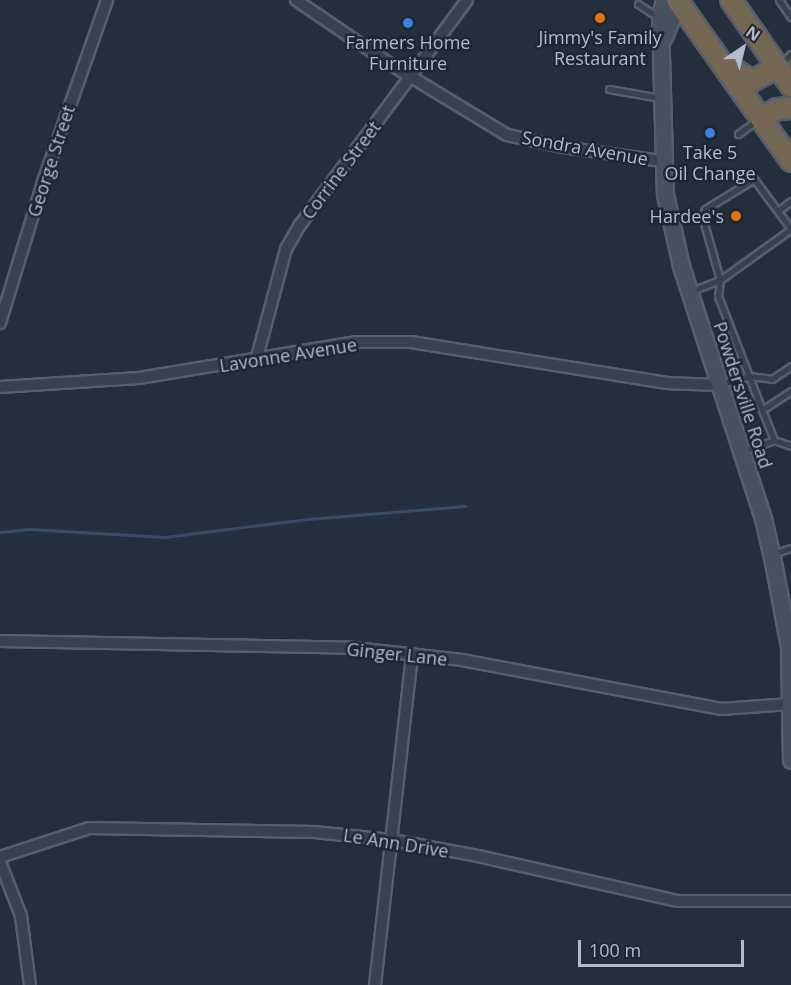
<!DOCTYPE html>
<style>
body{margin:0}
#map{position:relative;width:791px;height:985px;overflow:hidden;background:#242f3e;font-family:"Open Sans",sans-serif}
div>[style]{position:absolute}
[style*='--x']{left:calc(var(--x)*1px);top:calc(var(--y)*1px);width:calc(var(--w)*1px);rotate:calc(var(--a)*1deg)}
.stream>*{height:3px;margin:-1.5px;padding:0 1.5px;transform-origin:1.5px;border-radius:1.5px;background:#394c67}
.roads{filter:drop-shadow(2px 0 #565f6c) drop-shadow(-2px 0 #565f6c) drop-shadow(0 2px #565f6c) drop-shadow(0 -2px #565f6c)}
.lane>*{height:5px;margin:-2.5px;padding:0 2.5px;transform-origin:2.5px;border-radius:2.5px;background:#38414e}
.street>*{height:10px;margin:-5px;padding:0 5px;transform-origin:5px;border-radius:5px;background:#38414e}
.secondary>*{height:15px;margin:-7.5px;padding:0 7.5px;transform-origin:7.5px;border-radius:7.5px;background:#465061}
.highway>*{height:20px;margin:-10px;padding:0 10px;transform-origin:10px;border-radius:10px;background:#746855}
.dots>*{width:16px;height:16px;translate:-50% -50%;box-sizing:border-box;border:3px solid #1d2633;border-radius:50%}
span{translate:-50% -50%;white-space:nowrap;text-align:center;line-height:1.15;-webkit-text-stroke:5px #1d2633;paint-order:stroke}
.poi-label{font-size:18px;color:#b4bcc9}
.right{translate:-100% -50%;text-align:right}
.street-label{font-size:18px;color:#b4bcc9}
.north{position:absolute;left:713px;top:18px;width:60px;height:60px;-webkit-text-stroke:4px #1d2633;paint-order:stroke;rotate:35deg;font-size:16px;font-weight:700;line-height:24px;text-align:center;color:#b4bcc9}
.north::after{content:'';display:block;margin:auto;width:21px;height:27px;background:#b4bcc9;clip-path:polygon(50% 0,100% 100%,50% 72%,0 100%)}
.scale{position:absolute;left:578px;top:940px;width:166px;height:27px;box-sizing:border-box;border:3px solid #b4bcc9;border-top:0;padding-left:8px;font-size:18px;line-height:21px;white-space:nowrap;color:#b4bcc9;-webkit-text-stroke:4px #1d2633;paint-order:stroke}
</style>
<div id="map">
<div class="stream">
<i style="--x:0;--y:532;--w:29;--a:-6"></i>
<i style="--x:29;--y:529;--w:136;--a:3.4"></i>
<i style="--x:165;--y:537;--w:144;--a:-7.2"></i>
<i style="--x:308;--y:519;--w:158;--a:-4.7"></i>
</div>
<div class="roads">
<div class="lane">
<i style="--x:779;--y:0;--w:21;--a:55"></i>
<i style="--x:638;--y:4;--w:24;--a:33"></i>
<i style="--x:781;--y:64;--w:14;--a:-45"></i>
<i style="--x:609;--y:89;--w:52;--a:10"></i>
<i style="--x:738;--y:134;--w:22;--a:-36"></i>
<i style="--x:779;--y:210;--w:15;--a:-37"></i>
<i style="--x:791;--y:229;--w:62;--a:-126.5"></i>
<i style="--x:754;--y:179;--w:57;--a:148.5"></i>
<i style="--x:705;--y:209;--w:8;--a:113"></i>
<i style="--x:702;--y:216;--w:66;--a:74.3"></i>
<i style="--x:720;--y:280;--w:16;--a:97"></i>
<i style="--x:718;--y:296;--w:122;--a:68.9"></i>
<i style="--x:762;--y:410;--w:32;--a:68"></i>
<i style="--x:774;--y:440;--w:18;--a:19"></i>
<i style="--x:691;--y:291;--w:31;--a:-21"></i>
<i style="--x:720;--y:280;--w:87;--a:-35.7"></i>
<i style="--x:720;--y:384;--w:30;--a:-15"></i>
<i style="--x:749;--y:376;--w:23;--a:7"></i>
<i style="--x:772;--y:379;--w:23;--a:-34"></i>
<i style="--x:762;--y:410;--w:35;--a:-33"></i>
<i style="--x:744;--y:451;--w:32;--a:-20"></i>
<i style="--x:772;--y:554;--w:20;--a:-18"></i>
</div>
<div class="street">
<i style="--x:296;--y:0;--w:117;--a:34.2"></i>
<i style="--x:393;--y:66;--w:133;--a:31.2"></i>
<i style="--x:507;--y:135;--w:56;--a:12.3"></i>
<i style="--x:562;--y:147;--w:100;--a:8"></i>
<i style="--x:0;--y:323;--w:147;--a:-73"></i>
<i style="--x:43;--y:182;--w:193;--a:-70.6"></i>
<i style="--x:256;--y:361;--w:116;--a:-75"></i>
<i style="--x:286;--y:249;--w:28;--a:-60"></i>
<i style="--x:300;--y:225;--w:280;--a:-53.4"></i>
<i style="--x:0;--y:387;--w:139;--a:-3.7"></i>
<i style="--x:139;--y:378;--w:221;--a:-9.4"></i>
<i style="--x:357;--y:342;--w:54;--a:0"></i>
<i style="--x:411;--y:342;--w:258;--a:9.1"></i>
<i style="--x:666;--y:383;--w:52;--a:2.2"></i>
<i style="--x:0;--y:641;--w:355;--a:1.1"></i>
<i style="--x:355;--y:648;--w:108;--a:6.4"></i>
<i style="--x:462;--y:660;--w:264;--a:10.7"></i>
<i style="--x:721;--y:709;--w:69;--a:-4.1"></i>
<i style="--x:0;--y:857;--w:94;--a:-18"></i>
<i style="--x:89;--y:828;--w:225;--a:1"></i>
<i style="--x:314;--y:832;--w:78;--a:5.9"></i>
<i style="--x:392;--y:840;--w:87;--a:10.5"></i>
<i style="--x:478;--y:856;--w:204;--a:12.7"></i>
<i style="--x:677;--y:901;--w:114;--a:0"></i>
<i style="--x:0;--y:862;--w:58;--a:68.7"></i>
<i style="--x:21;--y:916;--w:70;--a:82.6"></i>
<i style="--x:375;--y:985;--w:332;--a:-83.6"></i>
</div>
<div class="secondary">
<i style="--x:664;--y:0;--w:18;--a:103"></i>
<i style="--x:660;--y:18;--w:176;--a:88.4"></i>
<i style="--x:665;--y:194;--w:74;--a:77.5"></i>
<i style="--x:681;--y:266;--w:265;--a:72"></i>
<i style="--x:763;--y:518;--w:45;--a:77.2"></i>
<i style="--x:773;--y:562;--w:86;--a:79.3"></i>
<i style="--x:789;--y:647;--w:113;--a:89"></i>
<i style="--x:664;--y:37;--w:40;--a:-68"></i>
</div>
<div class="highway">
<i style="--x:677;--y:0;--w:197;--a:54.7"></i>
<i style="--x:731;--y:0;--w:105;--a:55.1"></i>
<i style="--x:731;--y:67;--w:25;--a:34"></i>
<i style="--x:752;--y:81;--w:30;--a:-28"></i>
<i style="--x:762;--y:118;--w:17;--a:-31"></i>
<i style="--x:777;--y:109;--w:14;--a:-4"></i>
</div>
</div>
<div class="dots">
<i style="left:600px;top:18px;background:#e8710a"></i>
<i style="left:408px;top:23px;background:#3f7fe0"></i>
<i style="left:710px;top:133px;background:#3f7fe0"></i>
<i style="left:736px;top:216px;background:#e8710a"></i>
</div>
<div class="poi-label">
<span style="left:600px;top:48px">Jimmy's Family<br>Restaurant</span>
<span style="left:408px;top:53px">Farmers Home<br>Furniture</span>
<span style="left:710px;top:163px">Take 5<br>Oil Change</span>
<span class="right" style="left:724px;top:216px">Hardee's</span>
</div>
<div class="street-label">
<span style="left:585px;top:148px;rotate:10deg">Sondra Avenue</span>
<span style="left:51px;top:161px;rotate:-72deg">George Street</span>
<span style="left:341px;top:170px;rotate:-53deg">Corrine Street</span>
<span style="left:288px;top:355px;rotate:-9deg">Lavonne Avenue</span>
<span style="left:743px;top:395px;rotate:72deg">Powdersville Road</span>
<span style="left:397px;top:654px;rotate:6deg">Ginger Lane</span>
<span style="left:396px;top:843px;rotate:9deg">Le Ann Drive</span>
</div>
<div class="north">N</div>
<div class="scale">100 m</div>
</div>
